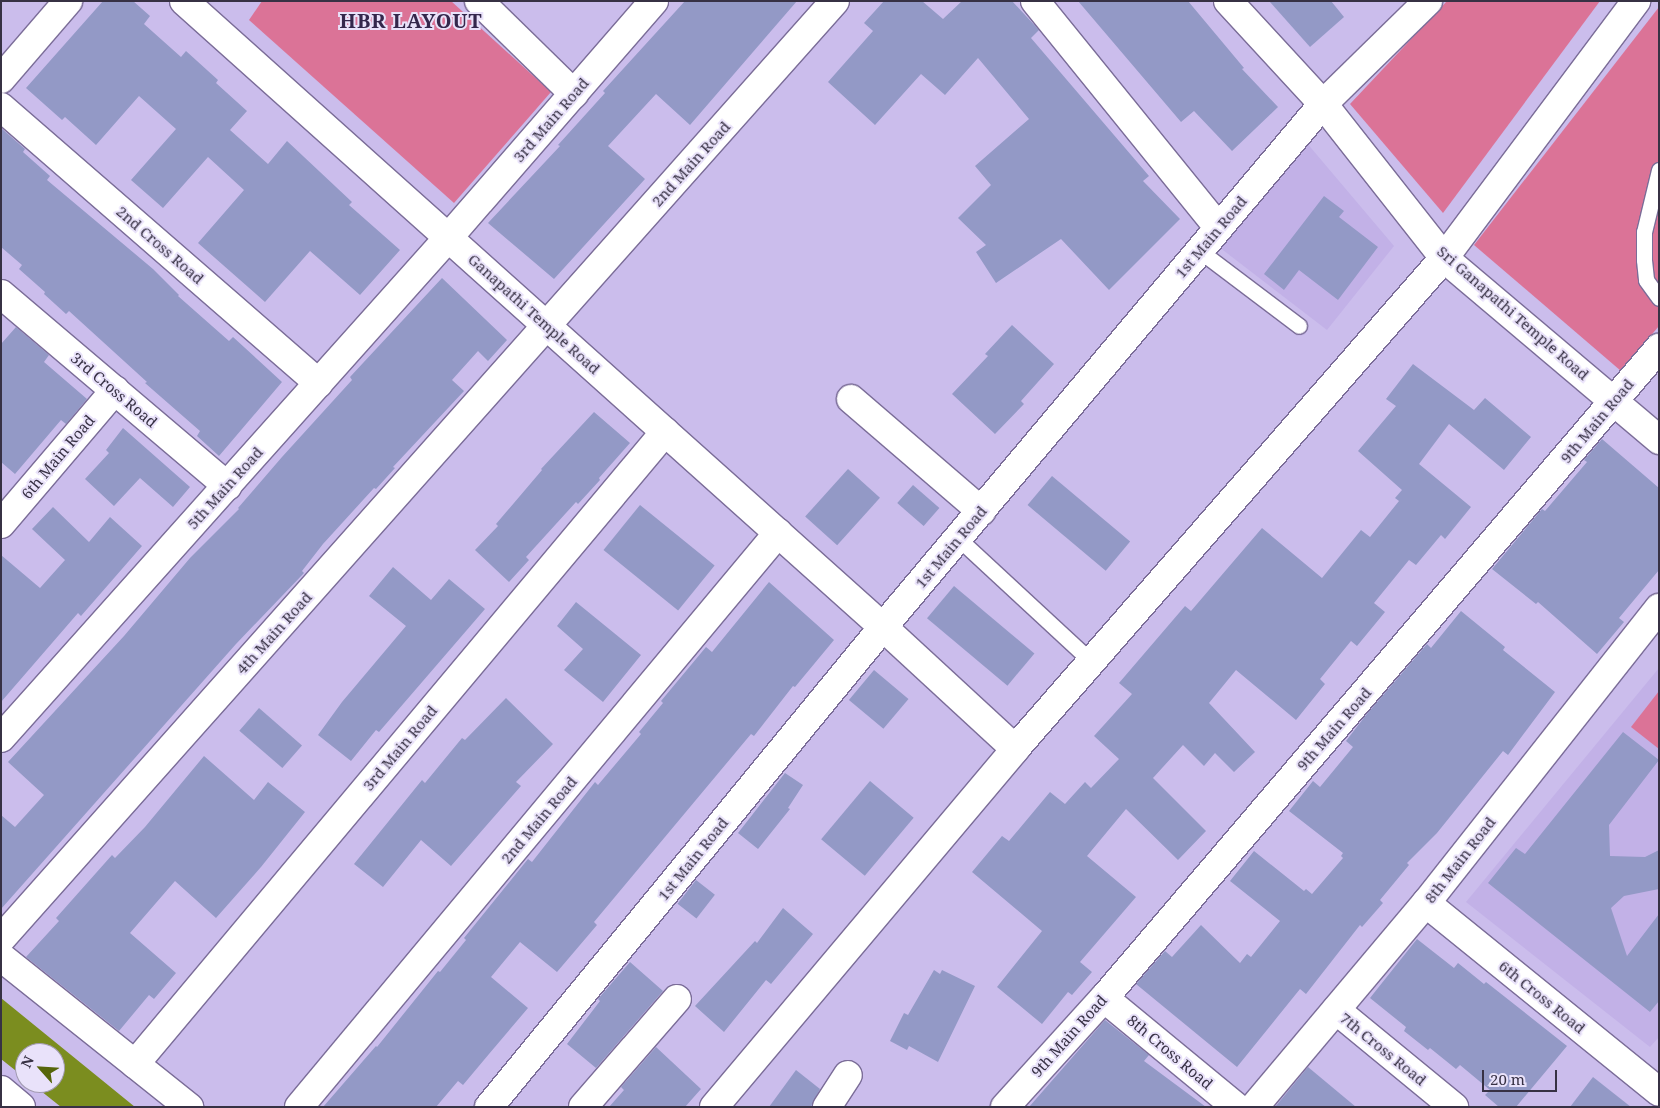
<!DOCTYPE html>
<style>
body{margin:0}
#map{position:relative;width:1660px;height:1108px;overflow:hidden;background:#cbbdec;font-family:"Noto Serif",serif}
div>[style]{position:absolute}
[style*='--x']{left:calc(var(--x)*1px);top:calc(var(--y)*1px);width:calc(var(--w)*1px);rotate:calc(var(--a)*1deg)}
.built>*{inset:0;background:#c2b1e7}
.green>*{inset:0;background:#db7397}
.water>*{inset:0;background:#7b8d1f}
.building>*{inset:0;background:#9399c6;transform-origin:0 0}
.roads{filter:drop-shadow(1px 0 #7b6d98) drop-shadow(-1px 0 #7b6d98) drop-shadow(0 1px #7b6d98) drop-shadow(0 -1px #7b6d98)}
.service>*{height:15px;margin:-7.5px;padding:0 7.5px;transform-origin:7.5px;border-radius:7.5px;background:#fff}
.minor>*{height:28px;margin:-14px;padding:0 14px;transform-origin:14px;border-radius:14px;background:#fff}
.tertiary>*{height:28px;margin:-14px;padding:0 14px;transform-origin:14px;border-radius:14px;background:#fff}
span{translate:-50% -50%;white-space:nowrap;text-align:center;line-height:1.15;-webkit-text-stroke:4px #e9e2fa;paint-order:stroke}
.street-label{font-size:15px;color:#373144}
.district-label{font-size:20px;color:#34274c;font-weight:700;letter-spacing:1px}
.frame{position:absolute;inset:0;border:2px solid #373144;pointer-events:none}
.north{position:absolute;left:15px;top:1043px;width:50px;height:50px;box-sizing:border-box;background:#e9e2fa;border:1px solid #a29bb1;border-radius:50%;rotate:296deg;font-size:14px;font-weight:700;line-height:20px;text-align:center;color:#373144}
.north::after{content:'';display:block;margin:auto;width:18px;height:22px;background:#56650a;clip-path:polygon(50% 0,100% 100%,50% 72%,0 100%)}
.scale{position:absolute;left:1482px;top:1070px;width:75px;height:22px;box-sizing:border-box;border:2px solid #373144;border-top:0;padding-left:6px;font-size:15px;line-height:18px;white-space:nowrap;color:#373144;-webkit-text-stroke:4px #e9e2fa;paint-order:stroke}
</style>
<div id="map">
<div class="built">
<i style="clip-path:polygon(1306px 142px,1394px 246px,1327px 330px,1219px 247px)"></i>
<i style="clip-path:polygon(1659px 668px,1659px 1037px,1650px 1047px,1466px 902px)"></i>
</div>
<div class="green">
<i style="clip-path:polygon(262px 1px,451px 1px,551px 92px,454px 203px,249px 20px)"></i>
<i style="clip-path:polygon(1447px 1px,1600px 1px,1443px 213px,1350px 104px)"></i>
<i style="clip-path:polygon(1659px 7px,1659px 326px,1621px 371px,1474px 245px)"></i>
<i style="clip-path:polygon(1659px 691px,1659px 749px,1631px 727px)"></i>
</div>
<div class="water">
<i style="clip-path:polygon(1px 998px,135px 1107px,61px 1107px,31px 1083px,55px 1083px,55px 1053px,25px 1053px,25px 1078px,1px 1059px)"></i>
</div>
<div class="building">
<i style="clip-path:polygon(103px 1px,133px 1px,150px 16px,144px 24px,181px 57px,186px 51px,218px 80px,216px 83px,247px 111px,230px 130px,268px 164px,287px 141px,352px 202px,349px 205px,400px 250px,360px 295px,310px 251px,265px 302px,198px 243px,244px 190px,208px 157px,163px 208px,131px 180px,176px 129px,139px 96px,96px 145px,65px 117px,62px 120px,26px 88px)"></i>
<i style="clip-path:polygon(685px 1px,797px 1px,690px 125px,656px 94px,608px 146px,645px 179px,554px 279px,488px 223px,560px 146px,558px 145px,605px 93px,603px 91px)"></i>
<i style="clip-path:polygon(884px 1px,922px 1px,943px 19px,962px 1px,1012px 1px,1039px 30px,1031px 38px,1149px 176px,1143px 181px,1180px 219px,1109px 290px,1061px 239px,996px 283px,976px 252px,986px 245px,958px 218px,991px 185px,975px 166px,1029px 119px,978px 58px,945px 95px,921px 74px,875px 125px,828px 82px,873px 31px,864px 23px)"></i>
<i style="clip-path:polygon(1078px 1px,1188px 1px,1244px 68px,1242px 69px,1278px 107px,1232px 151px,1194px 111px,1181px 122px)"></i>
<i style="clip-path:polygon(1269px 1px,1331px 1px,1344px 17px,1310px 47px)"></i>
<i style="clip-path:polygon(1px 128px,25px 149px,23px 152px,50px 176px,47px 180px,153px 269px,179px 295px,178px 296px,229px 341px,233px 337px,282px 382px,219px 456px,197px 436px,200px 431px,145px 383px,147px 382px,69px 311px,66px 314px,44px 294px,45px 292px,19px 269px,22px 265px,1px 247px)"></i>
<i style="clip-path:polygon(1324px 196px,1344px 211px,1339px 217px,1378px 247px,1338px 300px,1299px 270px,1284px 290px,1264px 274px)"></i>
<i style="clip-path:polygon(442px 278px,507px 340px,488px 361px,478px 351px,452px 380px,464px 391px,393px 467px,395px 468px,376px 489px,374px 488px,323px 544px,302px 571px,304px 573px,236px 644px,1px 909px,1px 815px,15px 827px,44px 795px,8px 762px,124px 636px,190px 558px,239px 509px,238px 508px,282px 457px,352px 380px,350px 377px)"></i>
<i style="clip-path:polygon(1012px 325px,1054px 364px,1021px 401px,1024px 404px,995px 434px,952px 394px,988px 356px,985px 354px)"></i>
<i style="clip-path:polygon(16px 327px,49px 355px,44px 362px,87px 399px,66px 424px,61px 420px,15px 474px,1px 462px,1px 344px)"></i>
<i style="clip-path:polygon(1413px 364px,1474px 410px,1485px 398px,1531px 437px,1504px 470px,1449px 424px,1419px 464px,1471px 507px,1445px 539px,1441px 535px,1416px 565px,1409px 560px,1374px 603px,1385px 612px,1357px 646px,1351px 641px,1320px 679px,1325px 684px,1296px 720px,1236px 670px,1209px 703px,1255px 752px,1234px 772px,1215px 753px,1204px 766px,1183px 745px,1153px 778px,1206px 831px,1178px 860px,1126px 809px,1087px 856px,1136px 897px,1080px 962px,1092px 972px,1072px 995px,1068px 992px,1042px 1024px,997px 987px,1042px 931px,972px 872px,1002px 836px,1009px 841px,1050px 792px,1065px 804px,1085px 782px,1091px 788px,1119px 759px,1094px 736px,1132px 694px,1119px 683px,1185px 606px,1191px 611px,1262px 528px,1322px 578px,1361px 530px,1370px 537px,1399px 501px,1395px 498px,1402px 490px,1358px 451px,1396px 406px,1386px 399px)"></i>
<i style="clip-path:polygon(594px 412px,630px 443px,599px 478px,600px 480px,578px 504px,576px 502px,526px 557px,529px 560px,509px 582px,475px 550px,498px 526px,496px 524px,542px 470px,541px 469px)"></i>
<i style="clip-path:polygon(123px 428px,190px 487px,173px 507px,140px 478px,114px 506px,85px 479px,109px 453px,106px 450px)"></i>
<i style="clip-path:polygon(1602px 439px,1659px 488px,1659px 570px,1619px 618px,1624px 622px,1597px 654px,1538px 602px,1536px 604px,1492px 569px,1542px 509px,1545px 511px,1587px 462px,1584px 460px)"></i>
<i style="left:848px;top:469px;width:43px;height:64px;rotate:42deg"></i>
<i style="left:1052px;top:476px;width:102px;height:38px;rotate:40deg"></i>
<i style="left:913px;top:485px;width:35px;height:24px;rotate:41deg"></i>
<i style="left:640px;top:505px;width:96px;height:58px;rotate:39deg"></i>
<i style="clip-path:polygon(53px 507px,89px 542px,110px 517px,142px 546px,81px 616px,78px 613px,1px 702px,1px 555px,40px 588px,65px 560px,32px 529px)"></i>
<i style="clip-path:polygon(393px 567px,431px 600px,449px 579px,485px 609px,379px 732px,376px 730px,351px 761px,318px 735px,342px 702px,406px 626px,369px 596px)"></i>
<i style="clip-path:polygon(769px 582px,834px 640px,795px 687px,793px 686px,754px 736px,751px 734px,594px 922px,597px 925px,557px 972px,520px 942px,491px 977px,528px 1008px,489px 1054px,463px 1085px,458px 1081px,436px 1107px,323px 1107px,376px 1046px,377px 1047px,438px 971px,440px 972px,466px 940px,464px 938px,528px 859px,532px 862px,595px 782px,598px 785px,641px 734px,639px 732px,663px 703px,661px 701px,706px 647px,712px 652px)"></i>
<i style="left:954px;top:586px;width:105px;height:42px;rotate:40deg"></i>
<i style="clip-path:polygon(576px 602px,641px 655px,603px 702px,564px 670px,583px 649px,557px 626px)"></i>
<i style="clip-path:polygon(1461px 611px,1505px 647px,1503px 650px,1555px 692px,1508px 755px,1503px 751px,1437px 833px,1407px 863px,1409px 865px,1380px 900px,1383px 903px,1362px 927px,1360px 925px,1306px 994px,1300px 989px,1237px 1067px,1136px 984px,1165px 951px,1172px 957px,1201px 925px,1240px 963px,1247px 954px,1251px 957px,1280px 921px,1230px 881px,1254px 851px,1304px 891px,1306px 889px,1312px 894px,1343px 858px,1341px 856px,1343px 853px,1289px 811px,1313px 781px,1320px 787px,1353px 747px,1346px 741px,1366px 715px,1427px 644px,1431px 648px)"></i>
<i style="left:874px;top:670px;width:45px;height:39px;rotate:40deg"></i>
<i style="clip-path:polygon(506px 698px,553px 744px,516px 782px,521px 786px,451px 866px,421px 840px,383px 887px,354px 864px,422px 780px,425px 783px,462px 738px,465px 740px)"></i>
<i style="left:259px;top:708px;width:57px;height:30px;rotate:41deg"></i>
<i style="clip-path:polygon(1623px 732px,1659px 760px,1609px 825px,1610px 856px,1645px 857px,1659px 850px,1659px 889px,1624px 896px,1611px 908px,1627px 956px,1659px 914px,1659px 1001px,1650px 1012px,1488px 883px,1516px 848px,1525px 854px)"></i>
<i style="clip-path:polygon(204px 756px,254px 800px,268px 782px,305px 812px,261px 867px,216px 918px,175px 881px,130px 933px,176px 973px,154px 999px,149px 995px,119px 1031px,26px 957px,59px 921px,56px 918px,112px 855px,115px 858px,145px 827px)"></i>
<i style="clip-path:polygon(785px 773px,803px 785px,788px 808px,790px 809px,758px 849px,738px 833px)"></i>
<i style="left:870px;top:781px;width:57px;height:76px;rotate:40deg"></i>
<i style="left:696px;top:880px;width:24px;height:30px;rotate:38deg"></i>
<i style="clip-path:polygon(783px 908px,813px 934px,771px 984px,766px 980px,724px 1032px,695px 1006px,755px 941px,757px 943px)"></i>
<i style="clip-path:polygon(1417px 939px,1454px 968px,1458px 963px,1484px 984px,1486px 982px,1567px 1046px,1516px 1107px,1499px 1107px,1485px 1095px,1490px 1090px,1460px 1065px,1456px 1069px,1430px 1048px,1428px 1050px,1404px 1031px,1406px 1027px,1370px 998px)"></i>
<i style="clip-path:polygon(630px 962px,663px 991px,596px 1068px,567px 1044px,600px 1001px,598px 999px)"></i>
<i style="clip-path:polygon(934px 970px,940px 974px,942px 970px,975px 986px,938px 1062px,909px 1046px,907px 1050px,890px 1041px,904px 1013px,908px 1015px)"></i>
<i style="clip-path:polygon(1105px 1020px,1149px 1055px,1144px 1061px,1206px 1107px,1029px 1107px)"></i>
<i style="clip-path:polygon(656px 1047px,701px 1089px,685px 1107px,609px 1107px,624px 1090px,621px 1087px)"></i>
<i style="clip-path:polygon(1308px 1067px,1356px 1107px,1275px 1107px)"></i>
<i style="clip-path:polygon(796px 1070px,820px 1089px,811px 1107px,769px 1107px)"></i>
<i style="clip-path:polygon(1593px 1077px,1631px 1107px,1570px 1107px)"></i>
</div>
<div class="roads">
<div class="service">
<i style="--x:1659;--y:170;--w:64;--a:103.6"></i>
<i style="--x:1644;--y:232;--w:28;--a:90"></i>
<i style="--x:1644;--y:260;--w:20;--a:84"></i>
<i style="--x:1646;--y:280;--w:22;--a:54"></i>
<i style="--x:1200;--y:251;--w:124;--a:37.1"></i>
<i style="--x:958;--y:538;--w:183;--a:42.8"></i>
</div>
<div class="minor">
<i style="--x:479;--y:1;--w:133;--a:44.4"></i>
<i style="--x:1035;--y:1;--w:292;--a:51"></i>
<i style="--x:1228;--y:1;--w:140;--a:47.3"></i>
<i style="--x:1;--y:79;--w:103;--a:-49.3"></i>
<i style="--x:1;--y:107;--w:421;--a:41"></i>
<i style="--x:1;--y:294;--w:297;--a:40.3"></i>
<i style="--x:851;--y:399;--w:172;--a:40.7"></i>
<i style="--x:1;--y:524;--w:176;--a:-49.6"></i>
<i style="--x:1;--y:738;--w:671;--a:-48.2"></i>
<i style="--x:448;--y:238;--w:314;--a:-49"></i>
<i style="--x:1426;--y:903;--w:300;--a:39"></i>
<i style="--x:1;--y:939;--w:1255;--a:-48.36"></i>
<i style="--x:1;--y:957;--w:241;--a:38.6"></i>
<i style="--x:1104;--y:998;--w:171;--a:39.5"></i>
<i style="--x:1336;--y:1010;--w:153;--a:39.4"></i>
<i style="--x:135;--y:1064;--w:825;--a:-50.02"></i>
<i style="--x:1;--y:1090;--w:26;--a:40"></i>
<i style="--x:299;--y:1107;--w:748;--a:-50.16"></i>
<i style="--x:583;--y:1107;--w:143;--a:-49"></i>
<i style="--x:714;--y:1107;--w:468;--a:-49.9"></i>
<i style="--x:827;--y:1107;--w:38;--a:-57"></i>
<i style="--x:1005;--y:1107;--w:147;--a:-47.8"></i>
<i style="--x:1104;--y:998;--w:855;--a:-49.51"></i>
<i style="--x:1254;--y:1107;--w:267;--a:-49.9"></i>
<i style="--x:1426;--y:903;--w:376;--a:-51.7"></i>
</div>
<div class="tertiary">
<i style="--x:184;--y:1;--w:938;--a:41.85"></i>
<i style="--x:883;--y:627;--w:180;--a:42.7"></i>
<i style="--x:1015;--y:749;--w:652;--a:-48.86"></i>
<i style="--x:1444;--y:258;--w:321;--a:-53.2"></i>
<i style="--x:1323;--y:104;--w:196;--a:51.8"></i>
<i style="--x:1444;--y:258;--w:282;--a:40.2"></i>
<i style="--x:489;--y:1107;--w:621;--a:-50.62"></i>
<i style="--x:883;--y:627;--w:683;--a:-49.93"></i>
<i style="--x:1323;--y:104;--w:147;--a:-44.4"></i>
</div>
</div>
<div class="street-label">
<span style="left:551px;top:120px;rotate:-49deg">3rd Main Road</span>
<span style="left:691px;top:164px;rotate:-48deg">2nd Main Road</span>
<span style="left:1211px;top:237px;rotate:-50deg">1st Main Road</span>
<span style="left:160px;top:245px;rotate:41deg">2nd Cross Road</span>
<span style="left:1513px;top:313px;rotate:41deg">Sri Ganapathi Temple Road</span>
<span style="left:534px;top:314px;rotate:42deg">Ganapathi Temple Road</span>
<span style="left:114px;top:390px;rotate:40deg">3rd Cross Road</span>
<span style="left:1597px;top:421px;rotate:-50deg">9th Main Road</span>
<span style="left:58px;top:457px;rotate:-50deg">6th Main Road</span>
<span style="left:225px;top:488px;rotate:-48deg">5th Main Road</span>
<span style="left:951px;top:547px;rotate:-50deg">1st Main Road</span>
<span style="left:274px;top:633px;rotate:-48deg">4th Main Road</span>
<span style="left:1334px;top:729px;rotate:-49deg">9th Main Road</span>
<span style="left:400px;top:748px;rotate:-50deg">3rd Main Road</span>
<span style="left:539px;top:820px;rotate:-50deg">2nd Main Road</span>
<span style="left:693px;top:859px;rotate:-51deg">1st Main Road</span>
<span style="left:1460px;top:860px;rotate:-52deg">8th Main Road</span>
<span style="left:1542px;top:997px;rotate:39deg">6th Cross Road</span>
<span style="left:1069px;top:1036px;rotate:-48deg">9th Main Road</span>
<span style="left:1383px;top:1049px;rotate:39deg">7th Cross Road</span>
<span style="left:1170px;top:1052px;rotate:40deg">8th Cross Road</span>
</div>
<div class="district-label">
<span style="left:411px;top:20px">HBR LAYOUT</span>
</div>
<div class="frame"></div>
<div class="north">N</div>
<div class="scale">20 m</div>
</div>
